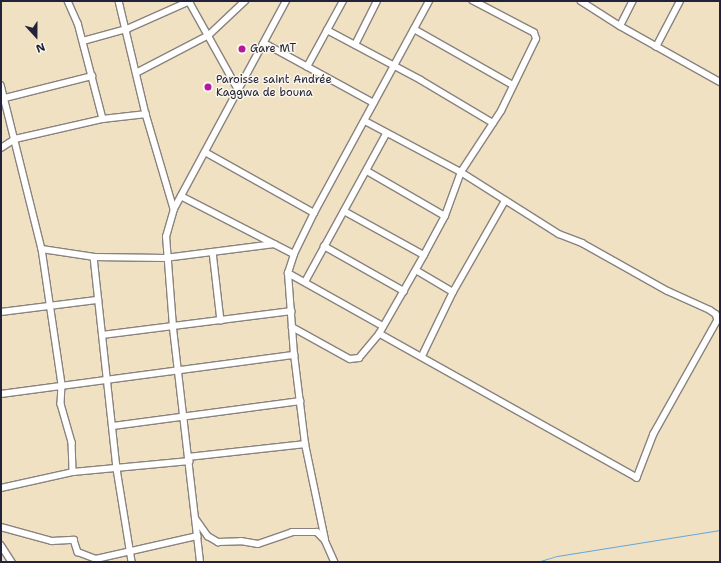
<!DOCTYPE html>
<meta charset="utf-8">
<style>
body{margin:0}
#map{position:relative;width:721px;height:563px;overflow:hidden;background:#f0e1c3;font-family:"Shantell Sans",sans-serif}
div>[style]{position:absolute}
[style*='--x']{left:calc(var(--x)*1px);top:calc(var(--y)*1px);width:calc(var(--w)*1px);rotate:calc(var(--a)*1deg)}
.stream>*{height:1px;margin:-0.5px;padding:0 0.5px;transform-origin:0.5px;border-radius:0.5px;background:#67a7da}
.roads{filter:drop-shadow(1px 0 #89827f) drop-shadow(-1px 0 #89827f) drop-shadow(0 1px #89827f) drop-shadow(0 -1px #89827f)}
.minor>*{height:5.5px;margin:-2.75px;padding:0 2.75px;transform-origin:2.75px;border-radius:2.75px;background:#fff}
.dots>*{width:11px;height:11px;translate:-50% -50%;box-sizing:border-box;border:2px solid #fbf7ec;border-radius:50%}
span{translate:-50% -50%;white-space:nowrap;text-align:center;line-height:1.15;-webkit-text-stroke:3px #fbf7ec;paint-order:stroke}
.poi-label{font-size:11px;color:#22223b}
.left{translate:0 -50%;text-align:left}
.frame{position:absolute;inset:0;border:2px solid #22223b;pointer-events:none}
.north{position:absolute;left:16px;top:16px;width:40px;height:40px;-webkit-text-stroke:3px #fbf7ec;paint-order:stroke;rotate:159deg;font-size:11px;font-weight:700;line-height:16px;text-align:center;color:#22223b}
.north::after{content:'';display:block;margin:auto;width:14px;height:18px;background:#22223b;clip-path:polygon(50% 0,100% 100%,50% 72%,0 100%)}
</style>
<div id="map">
<div class="stream">
<i style="--x:537;--y:562;--w:21;--a:-17"></i>
<i style="--x:557;--y:556;--w:165;--a:-9.1"></i>
</div>
<div class="roads">
<div class="minor">
<i style="--x:68;--y:1;--w:24;--a:66"></i>
<i style="--x:78;--y:23;--w:99;--a:75.4"></i>
<i style="--x:119;--y:1;--w:116;--a:76.6"></i>
<i style="--x:146;--y:114;--w:99;--a:73.6"></i>
<i style="--x:189;--y:1;--w:101;--a:60.9"></i>
<i style="--x:581;--y:1;--w:46;--a:32.7"></i>
<i style="--x:620;--y:26;--w:115;--a:29.2"></i>
<i style="--x:620;--y:26;--w:28;--a:-63"></i>
<i style="--x:414;--y:29;--w:114;--a:29.5"></i>
<i style="--x:327;--y:30;--w:106;--a:28"></i>
<i style="--x:421;--y:80;--w:84;--a:30.8"></i>
<i style="--x:83;--y:41;--w:46;--a:-15.3"></i>
<i style="--x:127;--y:29;--w:69;--a:-24"></i>
<i style="--x:264;--y:43;--w:125;--a:28.6"></i>
<i style="--x:355;--y:45;--w:49;--a:-63.4"></i>
<i style="--x:656;--y:47;--w:52;--a:-62.4"></i>
<i style="--x:307;--y:67;--w:75;--a:-61.4"></i>
<i style="--x:136;--y:73;--w:82;--a:-27.5"></i>
<i style="--x:209;--y:35;--w:50;--a:-43.4"></i>
<i style="--x:1;--y:85;--w:169;--a:76"></i>
<i style="--x:42;--y:249;--w:137;--a:81.6"></i>
<i style="--x:62;--y:385;--w:19;--a:93"></i>
<i style="--x:61;--y:404;--w:40;--a:74"></i>
<i style="--x:72;--y:442;--w:30;--a:88"></i>
<i style="--x:5;--y:98;--w:90;--a:-14.2"></i>
<i style="--x:365;--y:121;--w:109;--a:28"></i>
<i style="--x:461;--y:172;--w:116;--a:32.3"></i>
<i style="--x:559;--y:234;--w:25;--a:21"></i>
<i style="--x:582;--y:243;--w:98;--a:29.2"></i>
<i style="--x:668;--y:291;--w:46;--a:24.3"></i>
<i style="--x:710;--y:310;--w:7;--a:34"></i>
<i style="--x:716;--y:314;--w:6;--a:72"></i>
<i style="--x:718;--y:320;--w:131;--a:119.3"></i>
<i style="--x:654;--y:434;--w:47;--a:111.1"></i>
<i style="--x:637;--y:478;--w:295;--a:-150.8"></i>
<i style="--x:1;--y:148;--w:17;--a:-33"></i>
<i style="--x:15;--y:139;--w:90;--a:-12.8"></i>
<i style="--x:103;--y:119;--w:43;--a:-6.6"></i>
<i style="--x:205;--y:152;--w:125;--a:29.2"></i>
<i style="--x:367;--y:171;--w:90;--a:30"></i>
<i style="--x:181;--y:196;--w:127;--a:27.2"></i>
<i style="--x:344;--y:211;--w:91;--a:28.8"></i>
<i style="--x:324;--y:246;--w:92;--a:29.4"></i>
<i style="--x:42;--y:249;--w:53;--a:8.7"></i>
<i style="--x:94;--y:257;--w:71;--a:0.8"></i>
<i style="--x:165;--y:258;--w:110;--a:-7.3"></i>
<i style="--x:213;--y:252;--w:69;--a:83.4"></i>
<i style="--x:94;--y:257;--w:213;--a:83.8"></i>
<i style="--x:117;--y:469;--w:94;--a:80.8"></i>
<i style="--x:416;--y:270;--w:43;--a:30.7"></i>
<i style="--x:288;--y:273;--w:109;--a:29.2"></i>
<i style="--x:305;--y:282;--w:169;--a:-61.3"></i>
<i style="--x:1;--y:312;--w:98;--a:-7.1"></i>
<i style="--x:292;--y:327;--w:66;--a:28.9"></i>
<i style="--x:350;--y:359;--w:9;--a:-6"></i>
<i style="--x:359;--y:358;--w:31;--a:-50"></i>
<i style="--x:379;--y:334;--w:91;--a:-60.3"></i>
<i style="--x:424;--y:255;--w:44;--a:-61.7"></i>
<i style="--x:445;--y:216;--w:47;--a:-70"></i>
<i style="--x:461;--y:172;--w:73;--a:-56.7"></i>
<i style="--x:501;--y:111;--w:80;--a:-64.1"></i>
<i style="--x:536;--y:39;--w:6;--a:-108"></i>
<i style="--x:534;--y:33;--w:69;--a:-152.3"></i>
<i style="--x:102;--y:335;--w:191;--a:-7.2"></i>
<i style="--x:422;--y:356;--w:71;--a:-64.2"></i>
<i style="--x:453;--y:292;--w:105;--a:-60.3"></i>
<i style="--x:1;--y:394;--w:296;--a:-7.6"></i>
<i style="--x:113;--y:426;--w:189;--a:-7.6"></i>
<i style="--x:188;--y:457;--w:118;--a:-6.3"></i>
<i style="--x:1;--y:488;--w:74;--a:-12.5"></i>
<i style="--x:73;--y:472;--w:117;--a:-5.4"></i>
<i style="--x:196;--y:519;--w:21;--a:55"></i>
<i style="--x:208;--y:536;--w:12;--a:31"></i>
<i style="--x:218;--y:542;--w:23;--a:-2"></i>
<i style="--x:241;--y:541;--w:17;--a:10"></i>
<i style="--x:258;--y:544;--w:36;--a:-19"></i>
<i style="--x:292;--y:532;--w:25;--a:0"></i>
<i style="--x:317;--y:532;--w:11;--a:45"></i>
<i style="--x:325;--y:540;--w:24;--a:66"></i>
<i style="--x:1;--y:527;--w:53;--a:15.4"></i>
<i style="--x:52;--y:541;--w:22;--a:-3"></i>
<i style="--x:74;--y:540;--w:13;--a:72"></i>
<i style="--x:78;--y:552;--w:19;--a:21"></i>
<i style="--x:96;--y:559;--w:104;--a:-12.8"></i>
<i style="--x:325;--y:540;--w:98;--a:-101.8"></i>
<i style="--x:305;--y:444;--w:90;--a:-97"></i>
<i style="--x:294;--y:355;--w:82;--a:-94.2"></i>
<i style="--x:288;--y:273;--w:20;--a:-72"></i>
<i style="--x:294;--y:254;--w:46;--a:-64"></i>
<i style="--x:314;--y:213;--w:241;--a:-61.5"></i>
<i style="--x:1;--y:545;--w:20;--a:57"></i>
<i style="--x:200;--y:562;--w:237;--a:-96.6"></i>
<i style="--x:173;--y:327;--w:90;--a:-94.4"></i>
<i style="--x:166;--y:237;--w:29;--a:-74"></i>
<i style="--x:174;--y:209;--w:236;--a:-61.7"></i>
</div>
</div>
<div class="dots">
<i style="left:242px;top:49px;background:#b5179e"></i>
<i style="left:208px;top:87px;background:#b5179e"></i>
</div>
<div class="poi-label">
<span class="left" style="left:250px;top:49px">Gare MT</span>
<span class="left" style="left:216px;top:87px">Paroisse saint Andrée<br>Kaggwa de bouna</span>
</div>
<div class="frame"></div>
<div class="north">N</div>
</div>
